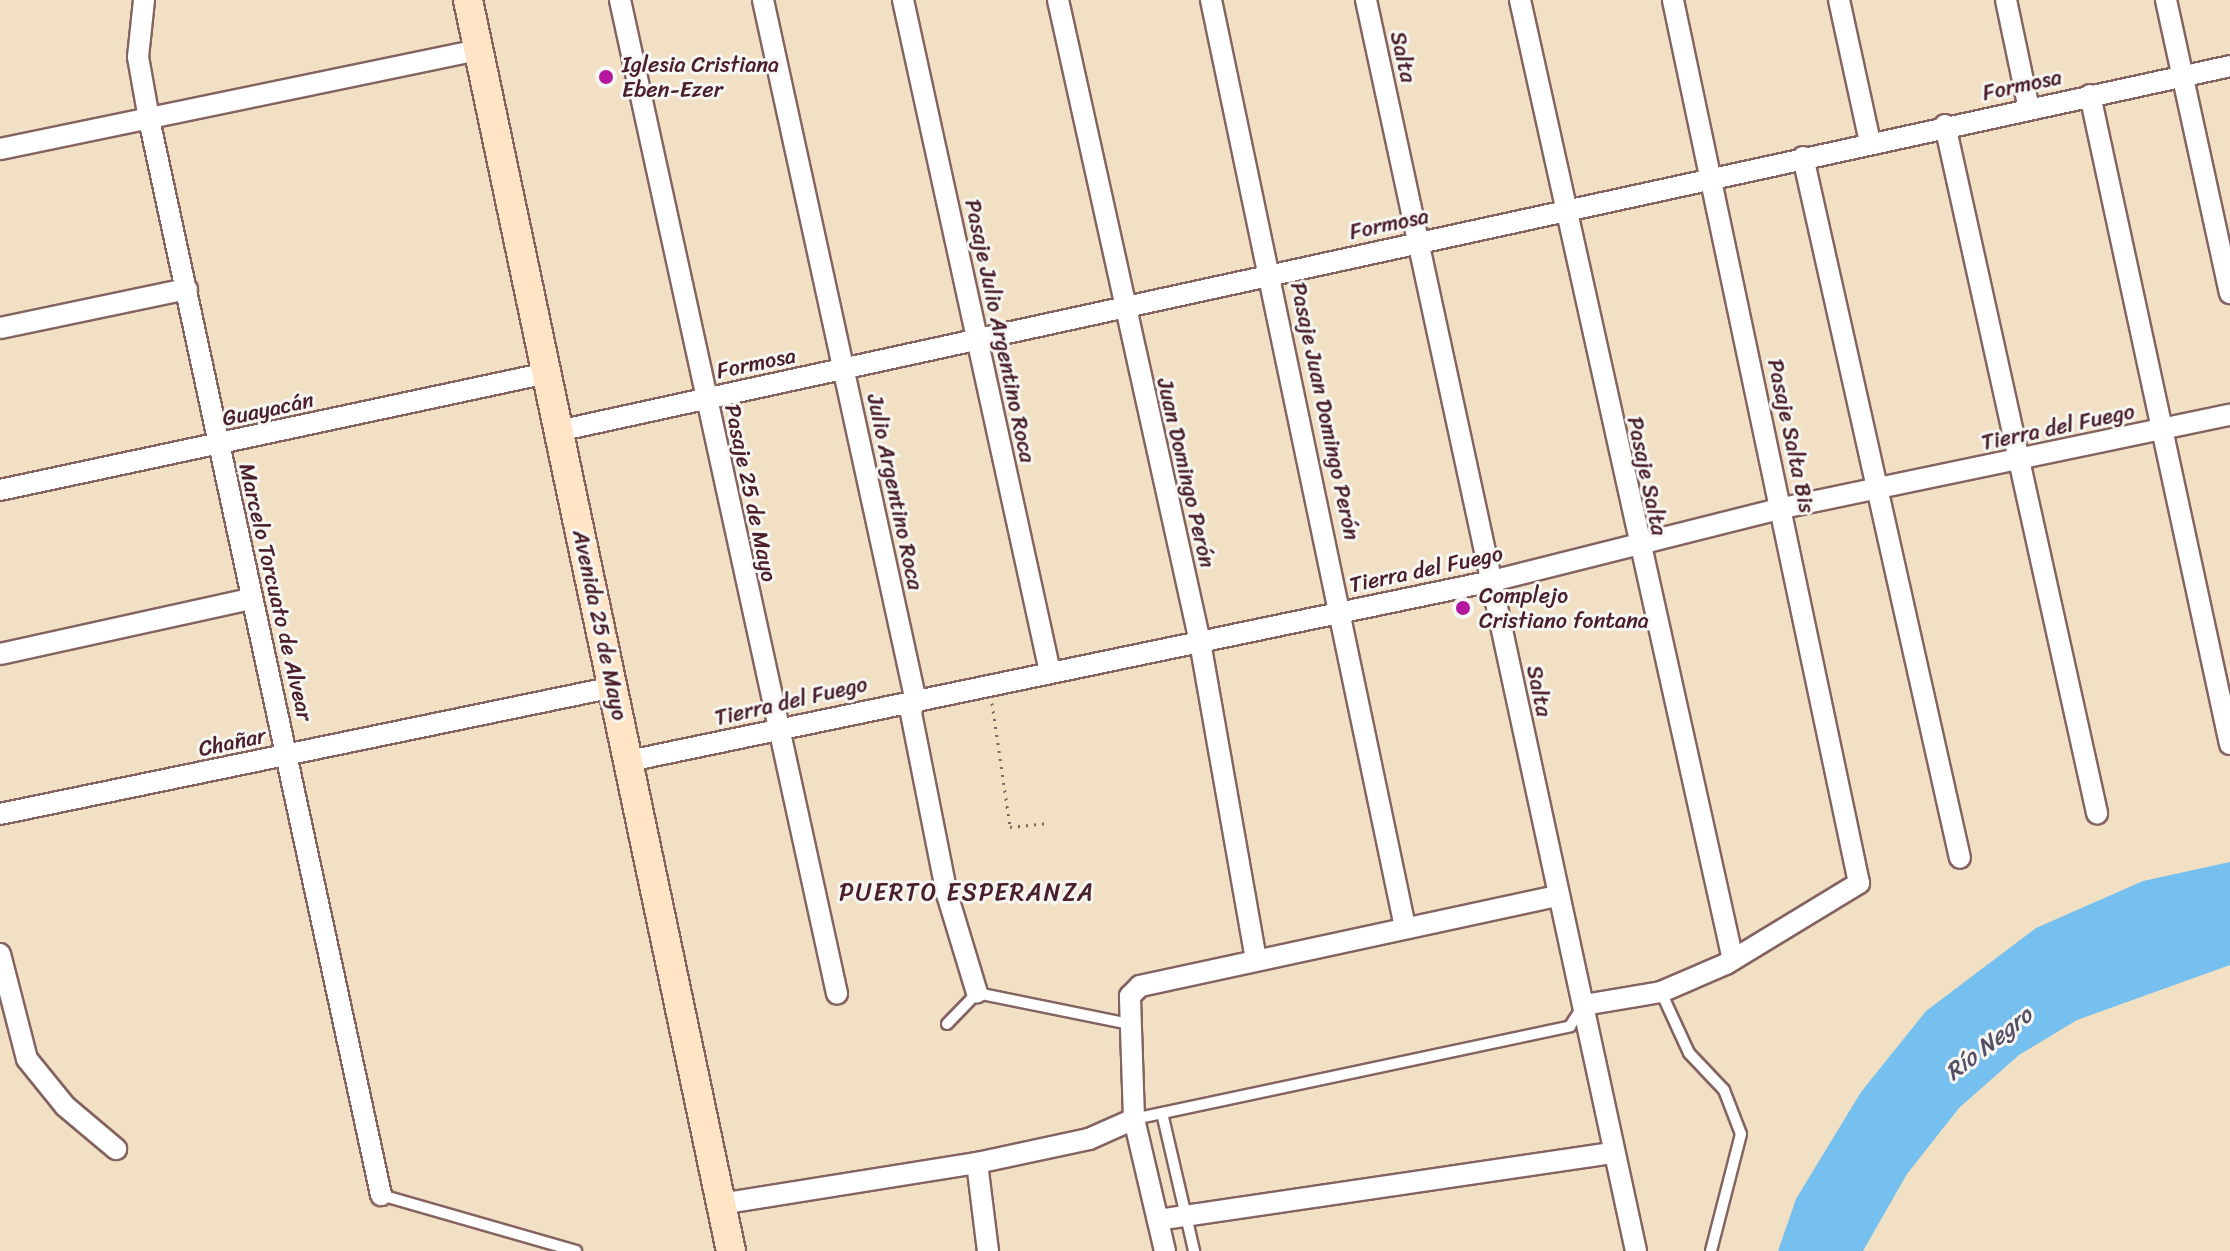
<!DOCTYPE html>
<meta charset="utf-8">
<style>
body{margin:0}
#map{position:relative;width:2230px;height:1251px;overflow:hidden;background:#f1e0c4;font-family:Sriracha,sans-serif}
div>[style]{position:absolute}
[style*='--x']{left:calc(var(--x)*1px);top:calc(var(--y)*1px);width:calc(var(--w)*1px);rotate:calc(var(--a)*1deg)}
.water>*{inset:0;background:#76c0ef}
.path>*{height:3px;margin-top:-1.5px;transform-origin:0;background:repeating-linear-gradient(90deg,#846361 0 2px,transparent 0 8px)}
.roads{filter:drop-shadow(2px 0 #846361) drop-shadow(-2px 0 #846361) drop-shadow(0 2px #846361) drop-shadow(0 -2px #846361)}
.lane>*{height:10px;margin:-5px;padding:0 5px;transform-origin:5px;border-radius:5px;background:#fff}
.street>*{height:20px;margin:-10px;padding:0 10px;transform-origin:10px;border-radius:10px;background:#fff}
.secondary>*{height:28px;margin:-14px;padding:0 14px;transform-origin:14px;border-radius:14px;background:#ffe4c6}
.dots>*{width:22px;height:22px;translate:-50% -50%;box-sizing:border-box;border:4px solid #f6f6f2;border-radius:50%}
span{translate:-50% -50%;white-space:nowrap;text-align:center;line-height:1.15;-webkit-text-stroke:6px #f6f6f2;paint-order:stroke}
.street-label{font-size:22px;color:#4a1f2b}
.poi-label{font-size:22px;color:#4a1f2b}
.left{translate:0 -50%;text-align:left}
.neighbourhood-label{font-size:24px;color:#4a1f2b;letter-spacing:2px}
.water-label{font-size:24px;color:#574f66;font-style:italic}
</style>
<div id="map">
<div class="water">
<i style="clip-path:polygon(2230px 862px,2230px 965px,2077px 1020px,2019px 1055px,1959px 1108px,1907px 1174px,1863px 1251px,1778px 1251px,1796px 1199px,1861px 1092px,1926px 1011px,2036px 928px,2143px 881px)"></i>
</div>
<div class="path">
<i style="--x:992;--y:703;--w:125;--a:81.7"></i>
<i style="--x:1010;--y:827;--w:37;--a:-6"></i>
</div>
<div class="roads">
<div class="lane">
<i style="--x:1661;--y:992;--w:67;--a:65.3"></i>
<i style="--x:1689;--y:1053;--w:51;--a:46.6"></i>
<i style="--x:1724;--y:1090;--w:47;--a:68.9"></i>
<i style="--x:1741;--y:1134;--w:121;--a:104.4"></i>
<i style="--x:947;--y:1024;--w:43;--a:-45.9"></i>
<i style="--x:977;--y:993;--w:155;--a:11.5"></i>
<i style="--x:1162;--y:1113;--w:142;--a:76.9"></i>
<i style="--x:1134;--y:1119;--w:446;--a:-12"></i>
<i style="--x:1570;--y:1026;--w:20;--a:-57"></i>
<i style="--x:381;--y:1195;--w:203;--a:16"></i>
</div>
<div class="street">
<i style="--x:144;--y:0;--w:57;--a:96"></i>
<i style="--x:138;--y:57;--w:63;--a:79.9"></i>
<i style="--x:149;--y:119;--w:1101;--a:77.83"></i>
<i style="--x:620;--y:0;--w:1017;--a:77.68"></i>
<i style="--x:763;--y:0;--w:713;--a:77.7"></i>
<i style="--x:915;--y:697;--w:16;--a:104"></i>
<i style="--x:911;--y:713;--w:185;--a:78.8"></i>
<i style="--x:947;--y:894;--w:103;--a:73.1"></i>
<i style="--x:903;--y:0;--w:688;--a:77.66"></i>
<i style="--x:1058;--y:0;--w:658;--a:77.53"></i>
<i style="--x:1200;--y:642;--w:321;--a:80"></i>
<i style="--x:1211;--y:0;--w:947;--a:78.18"></i>
<i style="--x:1366;--y:0;--w:1280;--a:77.82"></i>
<i style="--x:1520;--y:0;--w:983;--a:77.49"></i>
<i style="--x:1839;--y:0;--w:145;--a:77.7"></i>
<i style="--x:2006;--y:0;--w:111;--a:78.1"></i>
<i style="--x:2166;--y:0;--w:300;--a:77.7"></i>
<i style="--x:2090;--y:95;--w:664;--a:77.83"></i>
<i style="--x:1945;--y:125;--w:705;--a:77.54"></i>
<i style="--x:0;--y:149;--w:488;--a:-11.7"></i>
<i style="--x:1803;--y:157;--w:718;--a:77.38"></i>
<i style="--x:0;--y:328;--w:191;--a:-11.8"></i>
<i style="--x:558;--y:431;--w:1711;--a:-12.31"></i>
<i style="--x:0;--y:490;--w:559;--a:-12.07"></i>
<i style="--x:0;--y:654;--w:256;--a:-12.4"></i>
<i style="--x:629;--y:761;--w:882;--a:-11.78"></i>
<i style="--x:1492;--y:581;--w:300;--a:-14.1"></i>
<i style="--x:1783;--y:508;--w:457;--a:-11.8"></i>
<i style="--x:0;--y:814;--w:627;--a:-11.69"></i>
<i style="--x:0;--y:954;--w:108;--a:75.6"></i>
<i style="--x:27;--y:1059;--w:60;--a:51"></i>
<i style="--x:65;--y:1106;--w:67;--a:40.1"></i>
<i style="--x:1584;--y:1005;--w:78;--a:-9.6"></i>
<i style="--x:1661;--y:992;--w:71;--a:-23.3"></i>
<i style="--x:1726;--y:964;--w:156;--a:-31.3"></i>
<i style="--x:1859;--y:883;--w:902;--a:-101.9"></i>
<i style="--x:977;--y:1163;--w:89;--a:82.9"></i>
<i style="--x:720;--y:1204;--w:260;--a:-9.1"></i>
<i style="--x:977;--y:1163;--w:115;--a:-12.1"></i>
<i style="--x:1089;--y:1139;--w:49;--a:-24"></i>
<i style="--x:1158;--y:1220;--w:459;--a:-8.4"></i>
<i style="--x:1165;--y:1251;--w:136;--a:-103.2"></i>
<i style="--x:1134;--y:1119;--w:123;--a:-91.9"></i>
<i style="--x:1130;--y:996;--w:14;--a:-45"></i>
<i style="--x:1140;--y:986;--w:427;--a:-12.2"></i>
</div>
<div class="secondary">
<i style="--x:468;--y:0;--w:1278;--a:78.13"></i>
</div>
</div>
<div class="dots">
<i style="left:606px;top:77px;background:#b5179e"></i>
<i style="left:1463px;top:608px;background:#b5179e"></i>
</div>
<div class="street-label">
<span style="left:1403px;top:57px;rotate:77deg">Salta</span>
<span style="left:2022px;top:85px;rotate:-12deg">Formosa</span>
<span style="left:1389px;top:224px;rotate:-12deg">Formosa</span>
<span style="left:1000px;top:331px;rotate:78deg">Pasaje Julio Argentino Roca</span>
<span style="left:756px;top:363px;rotate:-12deg">Formosa</span>
<span style="left:268px;top:409px;rotate:-12deg">Guayacán</span>
<span style="left:1325px;top:411px;rotate:78deg">Pasaje Juan Domingo Perón</span>
<span style="left:2058px;top:427px;rotate:-12deg">Tierra del Fuego</span>
<span style="left:1791px;top:436px;rotate:78deg">Pasaje Salta Bis</span>
<span style="left:1186px;top:473px;rotate:77deg">Juan Domingo Perón</span>
<span style="left:1647px;top:476px;rotate:78deg">Pasaje Salta</span>
<span style="left:895px;top:492px;rotate:78deg">Julio Argentino Roca</span>
<span style="left:751px;top:493px;rotate:78deg">Pasaje 25 de Mayo</span>
<span style="left:1426px;top:569px;rotate:-12deg">Tierra del Fuego</span>
<span style="left:276px;top:592px;rotate:77deg">Marcelo Torcuato de Alvear</span>
<span style="left:600px;top:625px;rotate:78deg">Avenida 25 de Mayo</span>
<span style="left:1539px;top:691px;rotate:78deg">Salta</span>
<span style="left:791px;top:701px;rotate:-13deg">Tierra del Fuego</span>
<span style="left:232px;top:742px;rotate:-12deg">Chañar</span>
</div>
<div class="poi-label">
<span class="left" style="left:622px;top:77px">Iglesia Cristiana<br>Eben-Ezer</span>
<span class="left" style="left:1479px;top:608px">Complejo<br>Cristiano fontana</span>
</div>
<div class="neighbourhood-label">
<span style="left:967px;top:893px">PUERTO ESPERANZA</span>
</div>
<div class="water-label">
<span style="left:1989px;top:1044px;rotate:-38deg">Río Negro</span>
</div>
</div>
